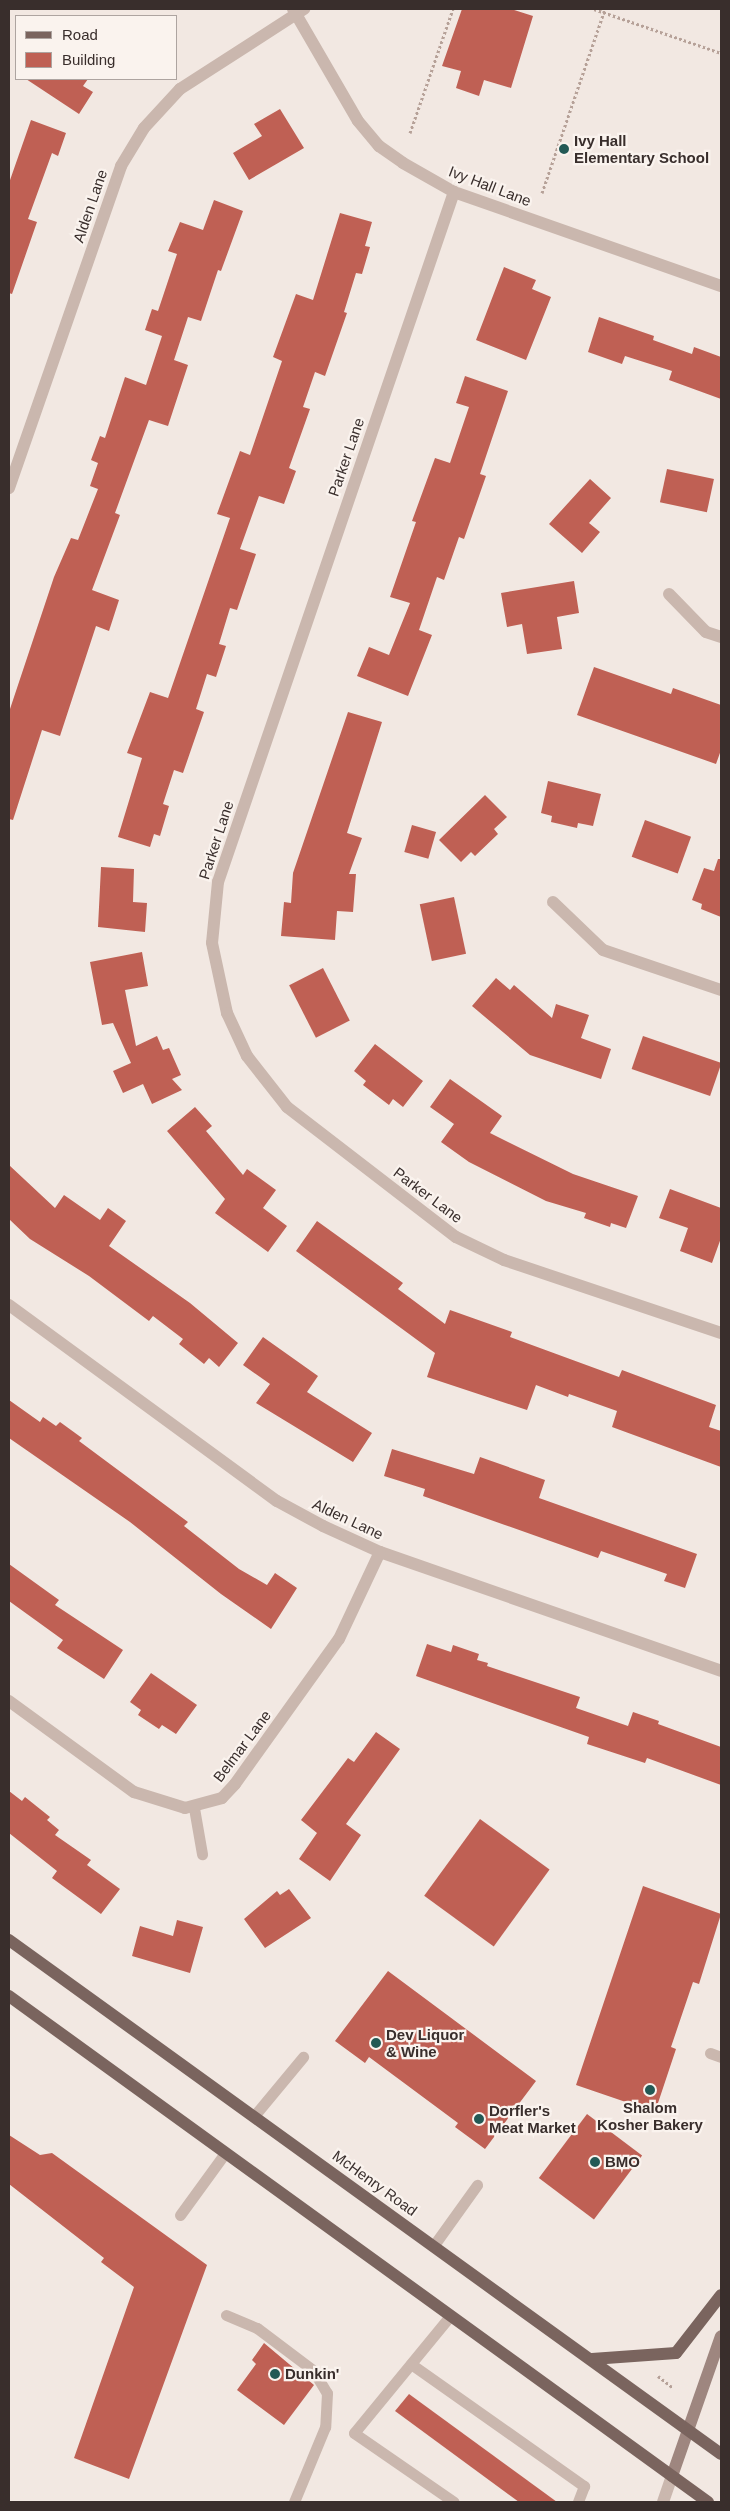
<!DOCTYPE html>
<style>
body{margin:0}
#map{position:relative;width:730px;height:2511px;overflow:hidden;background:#f2e8e2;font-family:Arial,sans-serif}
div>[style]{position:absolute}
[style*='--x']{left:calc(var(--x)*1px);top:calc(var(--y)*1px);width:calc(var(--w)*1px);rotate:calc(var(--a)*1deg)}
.building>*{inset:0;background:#bf6054;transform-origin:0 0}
.path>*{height:3px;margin-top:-1.5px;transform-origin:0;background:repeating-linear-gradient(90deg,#b6a198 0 2.5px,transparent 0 5px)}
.service>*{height:11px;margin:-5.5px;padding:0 5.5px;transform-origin:5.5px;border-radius:5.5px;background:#cab7ae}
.minor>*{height:12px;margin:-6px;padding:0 6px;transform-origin:6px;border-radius:6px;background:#cab7ae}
.secondary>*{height:12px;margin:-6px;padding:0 6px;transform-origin:6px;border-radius:6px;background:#9e867f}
.primary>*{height:12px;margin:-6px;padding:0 6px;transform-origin:6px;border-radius:6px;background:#7a645e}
.dots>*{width:14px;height:14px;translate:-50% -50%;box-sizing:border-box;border:2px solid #faf3ee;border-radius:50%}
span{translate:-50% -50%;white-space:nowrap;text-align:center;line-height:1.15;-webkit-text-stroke:4.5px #faf3ee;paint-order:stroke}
.poi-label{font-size:15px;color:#392e2c;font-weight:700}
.left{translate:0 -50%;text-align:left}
.street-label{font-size:15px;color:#392e2c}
.frame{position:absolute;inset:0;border:10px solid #392e2c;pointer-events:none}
.legend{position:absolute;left:15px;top:15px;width:162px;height:65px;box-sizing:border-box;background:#faf3ee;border:1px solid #ada4a0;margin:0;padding:6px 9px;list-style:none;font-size:15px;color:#392e2c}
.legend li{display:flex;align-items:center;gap:10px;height:25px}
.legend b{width:25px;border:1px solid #ada4a0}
</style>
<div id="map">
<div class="building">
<i style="clip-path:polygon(462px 9px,511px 9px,533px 16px,511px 88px,484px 80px,479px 96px,456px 88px,461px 71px,442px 66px)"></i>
<i style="clip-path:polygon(26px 79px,88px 79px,83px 86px,93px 92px,79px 114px)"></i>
<i style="clip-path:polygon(280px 109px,304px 148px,249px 180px,233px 153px,262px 136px,254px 124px)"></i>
<i style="clip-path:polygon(31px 120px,66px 133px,58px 156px,52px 153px,28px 219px,37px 222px,12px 294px,9px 293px,9px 183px)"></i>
<i style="clip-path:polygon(214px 200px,243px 211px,221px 271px,218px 270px,201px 321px,188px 317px,174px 360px,188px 365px,168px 426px,149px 420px,115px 513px,120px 515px,92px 590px,119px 600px,109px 631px,96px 626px,60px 736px,42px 730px,13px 820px,9px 819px,9px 712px,54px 577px,71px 538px,78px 540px,98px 489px,90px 486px,98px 463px,91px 460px,100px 436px,105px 438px,125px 377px,146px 385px,162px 336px,145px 330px,152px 309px,158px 311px,177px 254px,168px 251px,180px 222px,203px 230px)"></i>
<i style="clip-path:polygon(340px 213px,372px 222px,365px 246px,370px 247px,362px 274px,356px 273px,344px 312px,347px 313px,325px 376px,315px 372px,303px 407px,310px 409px,289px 468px,296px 471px,284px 504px,259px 496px,240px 549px,256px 554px,237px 610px,230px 608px,219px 644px,226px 646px,216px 677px,207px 674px,196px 709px,204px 712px,183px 773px,174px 770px,163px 804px,169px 806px,160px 836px,154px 834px,150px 847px,118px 837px,142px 758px,127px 753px,150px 692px,168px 698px,230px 518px,217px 514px,240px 451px,250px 455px,282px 361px,273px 357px,296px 294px,313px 300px)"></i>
<i style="clip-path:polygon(504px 267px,536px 280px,532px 289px,551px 297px,526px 360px,476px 340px)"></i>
<i style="clip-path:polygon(599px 317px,654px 336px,653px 340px,692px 354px,694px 347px,721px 357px,721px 399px,669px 380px,672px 371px,625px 356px,622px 364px,588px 352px)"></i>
<i style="clip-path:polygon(465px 376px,508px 391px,480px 474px,486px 476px,464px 539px,459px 537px,444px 580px,437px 577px,419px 630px,432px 635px,408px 696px,357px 676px,369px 647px,389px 655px,410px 603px,390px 597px,416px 522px,412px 521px,435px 458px,450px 463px,469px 407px,456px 403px)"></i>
<i style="left:667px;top:469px;width:48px;height:34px;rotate:12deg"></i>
<i style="clip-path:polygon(590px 479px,611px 498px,589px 523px,600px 532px,582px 553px,549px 524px)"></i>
<i style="clip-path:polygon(574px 581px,579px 613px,557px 617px,562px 649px,527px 654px,522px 624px,507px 627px,501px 593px)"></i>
<i style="clip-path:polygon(594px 667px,671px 694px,673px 688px,721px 705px,721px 750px,716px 764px,577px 715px)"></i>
<i style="clip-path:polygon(348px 712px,382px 722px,347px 833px,362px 838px,349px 874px,356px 874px,353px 912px,337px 911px,335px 940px,281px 936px,284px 902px,291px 903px,293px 873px)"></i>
<i style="clip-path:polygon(548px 781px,601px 794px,593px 826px,578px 823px,577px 828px,551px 822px,552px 816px,541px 813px)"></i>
<i style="clip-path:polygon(485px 795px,507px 817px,494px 829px,498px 834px,475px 856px,471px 852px,461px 862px,439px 840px)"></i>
<i style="left:645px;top:820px;width:49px;height:39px;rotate:20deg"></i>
<i style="left:412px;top:825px;width:25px;height:28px;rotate:16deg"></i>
<i style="clip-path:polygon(718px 859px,721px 859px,721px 917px,701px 909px,702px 904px,692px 900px,704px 868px,714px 871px)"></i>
<i style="clip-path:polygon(101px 867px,134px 869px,133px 902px,147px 903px,145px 932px,98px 927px)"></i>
<i style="left:454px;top:897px;width:58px;height:35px;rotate:78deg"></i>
<i style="clip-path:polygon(142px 952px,148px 986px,125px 990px,136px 1046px,157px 1036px,163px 1050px,169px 1048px,181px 1075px,172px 1079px,182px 1090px,152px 1104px,143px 1084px,123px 1093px,113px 1071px,131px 1063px,113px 1023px,102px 1025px,90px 962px)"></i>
<i style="left:323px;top:968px;width:59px;height:38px;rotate:63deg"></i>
<i style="clip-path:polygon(496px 978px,510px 990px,514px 985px,552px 1018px,556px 1004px,589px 1015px,581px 1038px,611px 1049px,601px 1079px,530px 1055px,472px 1006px)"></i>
<i style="left:643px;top:1036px;width:83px;height:35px;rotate:19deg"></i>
<i style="clip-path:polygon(375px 1044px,423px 1081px,403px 1107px,393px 1099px,389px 1105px,363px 1085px,366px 1081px,354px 1071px)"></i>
<i style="clip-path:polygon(450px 1079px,502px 1116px,490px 1133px,573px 1174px,638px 1196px,626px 1228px,611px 1223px,610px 1227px,584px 1218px,586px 1213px,546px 1201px,469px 1162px,441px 1142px,454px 1124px,430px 1107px)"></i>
<i style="clip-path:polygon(195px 1107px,212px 1126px,206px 1131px,243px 1175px,247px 1169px,276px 1190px,263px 1208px,287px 1226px,268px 1252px,215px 1213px,225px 1199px,167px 1131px)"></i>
<i style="clip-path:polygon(9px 1165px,55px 1208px,64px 1195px,100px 1220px,108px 1208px,126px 1221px,109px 1246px,190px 1303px,238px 1343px,219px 1367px,209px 1358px,204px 1364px,179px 1344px,183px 1339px,153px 1316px,149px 1321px,89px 1276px,30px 1239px,9px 1219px)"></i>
<i style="clip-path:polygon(670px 1189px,721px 1208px,721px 1238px,712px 1263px,680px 1251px,688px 1228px,659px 1218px)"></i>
<i style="clip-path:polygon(317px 1221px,403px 1283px,398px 1289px,445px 1324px,450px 1310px,512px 1332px,510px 1337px,619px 1377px,622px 1370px,716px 1405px,709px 1427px,721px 1431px,721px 1467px,612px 1427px,617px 1411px,569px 1394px,568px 1397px,536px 1385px,527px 1410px,427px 1377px,435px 1353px,296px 1251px)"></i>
<i style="clip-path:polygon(263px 1337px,318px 1376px,307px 1392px,372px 1433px,353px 1462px,256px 1403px,270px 1384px,243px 1365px)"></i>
<i style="clip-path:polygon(9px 1400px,40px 1422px,43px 1417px,56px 1426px,60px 1422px,82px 1438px,79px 1441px,188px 1522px,184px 1526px,239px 1569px,267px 1585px,275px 1573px,297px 1588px,271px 1629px,221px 1594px,130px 1522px,9px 1438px)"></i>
<i style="clip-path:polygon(392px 1449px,474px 1474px,480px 1457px,545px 1480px,539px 1498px,697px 1554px,685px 1588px,664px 1581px,667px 1574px,601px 1551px,598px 1558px,423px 1496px,425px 1489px,384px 1476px)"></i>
<i style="clip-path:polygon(9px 1564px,59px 1600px,55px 1605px,123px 1650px,104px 1679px,57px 1648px,63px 1640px,9px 1601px)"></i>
<i style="clip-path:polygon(427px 1644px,451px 1652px,453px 1645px,479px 1654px,477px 1660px,488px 1663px,487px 1666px,580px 1697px,576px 1708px,628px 1726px,633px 1712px,659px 1721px,658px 1724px,721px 1747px,721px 1785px,647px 1758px,645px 1763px,587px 1744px,589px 1737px,416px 1676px)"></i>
<i style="clip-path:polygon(151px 1673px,197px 1705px,176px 1734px,162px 1725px,159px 1729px,138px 1715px,141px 1710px,130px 1702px)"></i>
<i style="clip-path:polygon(376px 1732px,400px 1749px,346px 1824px,361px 1835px,330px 1881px,299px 1859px,317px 1833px,301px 1820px,348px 1758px,354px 1762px)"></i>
<i style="clip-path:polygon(9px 1791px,22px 1801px,25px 1797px,50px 1817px,47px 1820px,59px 1830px,55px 1835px,91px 1860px,87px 1865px,120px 1889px,101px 1914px,52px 1878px,57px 1871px,9px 1833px)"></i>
<i style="left:480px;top:1819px;width:86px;height:95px;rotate:36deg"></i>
<i style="clip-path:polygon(643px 1886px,721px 1914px,699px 1984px,693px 1982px,671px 2047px,676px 2049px,655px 2112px,576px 2085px)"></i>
<i style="clip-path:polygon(289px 1889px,311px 1918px,265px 1948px,244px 1919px,277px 1891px,280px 1895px)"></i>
<i style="clip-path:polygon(177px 1920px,203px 1927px,190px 1973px,132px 1956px,140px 1926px,173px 1936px)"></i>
<i style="clip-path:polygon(388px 1971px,536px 2081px,485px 2149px,455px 2127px,458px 2123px,369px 2057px,365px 2063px,335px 2041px)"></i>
<i style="left:587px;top:2114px;width:69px;height:80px;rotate:37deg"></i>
<i style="clip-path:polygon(9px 2135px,40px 2155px,52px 2153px,207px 2265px,129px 2479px,74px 2458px,134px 2287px,101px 2262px,104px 2258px,9px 2184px)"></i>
<i style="clip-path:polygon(264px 2343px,314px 2385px,284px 2425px,237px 2390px,256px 2364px,252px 2360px)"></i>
<i style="clip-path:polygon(409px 2394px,557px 2502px,519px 2502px,395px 2411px)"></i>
</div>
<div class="path">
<i style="--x:594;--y:9;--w:134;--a:19.1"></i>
<i style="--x:410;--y:133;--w:131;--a:-70.9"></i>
<i style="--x:542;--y:193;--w:194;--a:-71.1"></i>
<i style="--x:658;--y:2376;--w:18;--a:38"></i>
</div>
<div class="service">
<i style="--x:194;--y:1808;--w:47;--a:80.1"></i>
<i style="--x:710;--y:2053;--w:12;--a:20"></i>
<i style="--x:254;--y:2116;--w:77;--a:-50.3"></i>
<i style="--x:180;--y:2215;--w:77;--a:-54"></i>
<i style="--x:434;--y:2245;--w:74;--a:-54.4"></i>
<i style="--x:226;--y:2315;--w:34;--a:23"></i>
<i style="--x:257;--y:2328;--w:70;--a:36.9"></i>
<i style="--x:313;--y:2370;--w:27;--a:59"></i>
<i style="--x:327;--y:2393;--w:34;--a:93"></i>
<i style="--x:325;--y:2427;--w:81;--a:112.5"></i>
<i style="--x:450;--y:2316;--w:151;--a:129.4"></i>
<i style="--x:354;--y:2433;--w:121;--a:34.6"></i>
<i style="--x:411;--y:2364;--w:212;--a:35.2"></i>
<i style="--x:584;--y:2486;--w:17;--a:111"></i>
</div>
<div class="minor">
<i style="--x:293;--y:9;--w:129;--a:59.9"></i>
<i style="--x:358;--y:121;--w:33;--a:50"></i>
<i style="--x:379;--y:146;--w:29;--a:35"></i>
<i style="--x:403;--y:163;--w:59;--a:29.6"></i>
<i style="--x:454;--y:192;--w:283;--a:19.4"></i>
<i style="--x:454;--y:192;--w:729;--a:108.88"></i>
<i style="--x:218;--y:882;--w:61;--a:95.6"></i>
<i style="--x:212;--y:943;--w:72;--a:77.9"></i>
<i style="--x:227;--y:1013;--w:47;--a:65.1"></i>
<i style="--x:247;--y:1056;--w:65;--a:51.9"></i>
<i style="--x:287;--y:1107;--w:213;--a:37.6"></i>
<i style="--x:456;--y:1237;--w:53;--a:25.6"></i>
<i style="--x:504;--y:1260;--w:229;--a:18.6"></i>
<i style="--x:9;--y:488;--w:341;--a:-70.8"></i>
<i style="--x:121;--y:166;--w:44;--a:-58.8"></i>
<i style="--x:144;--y:128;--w:53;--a:-47.3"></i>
<i style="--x:180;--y:89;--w:148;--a:-32.8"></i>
<i style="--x:669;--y:594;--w:53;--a:45.8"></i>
<i style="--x:706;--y:632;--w:16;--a:18"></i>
<i style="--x:553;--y:902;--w:69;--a:43.8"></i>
<i style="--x:603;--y:950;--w:125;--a:18.7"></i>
<i style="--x:9;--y:1305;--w:332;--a:36.2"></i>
<i style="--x:277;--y:1501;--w:52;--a:28.5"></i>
<i style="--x:323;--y:1526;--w:63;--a:24.5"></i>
<i style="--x:380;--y:1552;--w:361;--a:19.2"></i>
<i style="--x:9;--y:1701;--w:155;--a:36.1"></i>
<i style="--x:134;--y:1792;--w:53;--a:17.4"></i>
<i style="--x:185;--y:1808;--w:38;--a:-15"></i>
<i style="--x:222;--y:1798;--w:19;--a:-47"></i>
<i style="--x:235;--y:1784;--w:178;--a:-54.4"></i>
<i style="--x:339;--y:1639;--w:96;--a:-64.8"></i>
<i style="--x:663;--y:2502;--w:28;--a:-71"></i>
</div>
<div class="secondary">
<i style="--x:672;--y:2476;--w:148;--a:-70.7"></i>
</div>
<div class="primary">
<i style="--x:9;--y:1940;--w:878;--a:35.83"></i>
<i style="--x:9;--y:1996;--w:863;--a:35.9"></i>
<i style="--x:592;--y:2359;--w:84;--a:-4.1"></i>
<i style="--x:676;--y:2353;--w:73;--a:-52.2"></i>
</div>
<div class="dots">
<i style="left:564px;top:149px;background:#235955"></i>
<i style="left:376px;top:2043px;background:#235955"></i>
<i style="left:650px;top:2090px;background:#235955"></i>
<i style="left:479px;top:2119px;background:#235955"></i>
<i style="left:595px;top:2162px;background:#235955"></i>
<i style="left:275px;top:2374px;background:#235955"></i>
</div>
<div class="poi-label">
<span class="left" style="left:574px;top:149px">Ivy Hall<br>Elementary School</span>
<span class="left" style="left:386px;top:2043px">Dev Liquor<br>&amp; Wine</span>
<span style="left:650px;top:2116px">Shalom<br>Kosher Bakery</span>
<span class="left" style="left:489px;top:2119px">Dorfler's<br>Meat Market</span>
<span class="left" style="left:605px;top:2162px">BMO</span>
<span class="left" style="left:285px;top:2374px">Dunkin'</span>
</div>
<div class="street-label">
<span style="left:490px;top:186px;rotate:21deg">Ivy Hall Lane</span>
<span style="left:90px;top:206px;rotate:-71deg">Alden Lane</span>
<span style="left:346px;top:457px;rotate:-71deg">Parker Lane</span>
<span style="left:216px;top:840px;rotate:-72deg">Parker Lane</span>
<span style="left:428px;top:1195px;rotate:37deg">Parker Lane</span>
<span style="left:348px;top:1519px;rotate:25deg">Alden Lane</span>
<span style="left:242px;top:1746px;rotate:-53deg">Belmar Lane</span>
<span style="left:375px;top:2183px;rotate:36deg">McHenry Road</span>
</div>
<div class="frame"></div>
<ul class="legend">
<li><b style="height:6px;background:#7a645e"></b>Road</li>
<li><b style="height:14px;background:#bf6054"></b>Building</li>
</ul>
</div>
